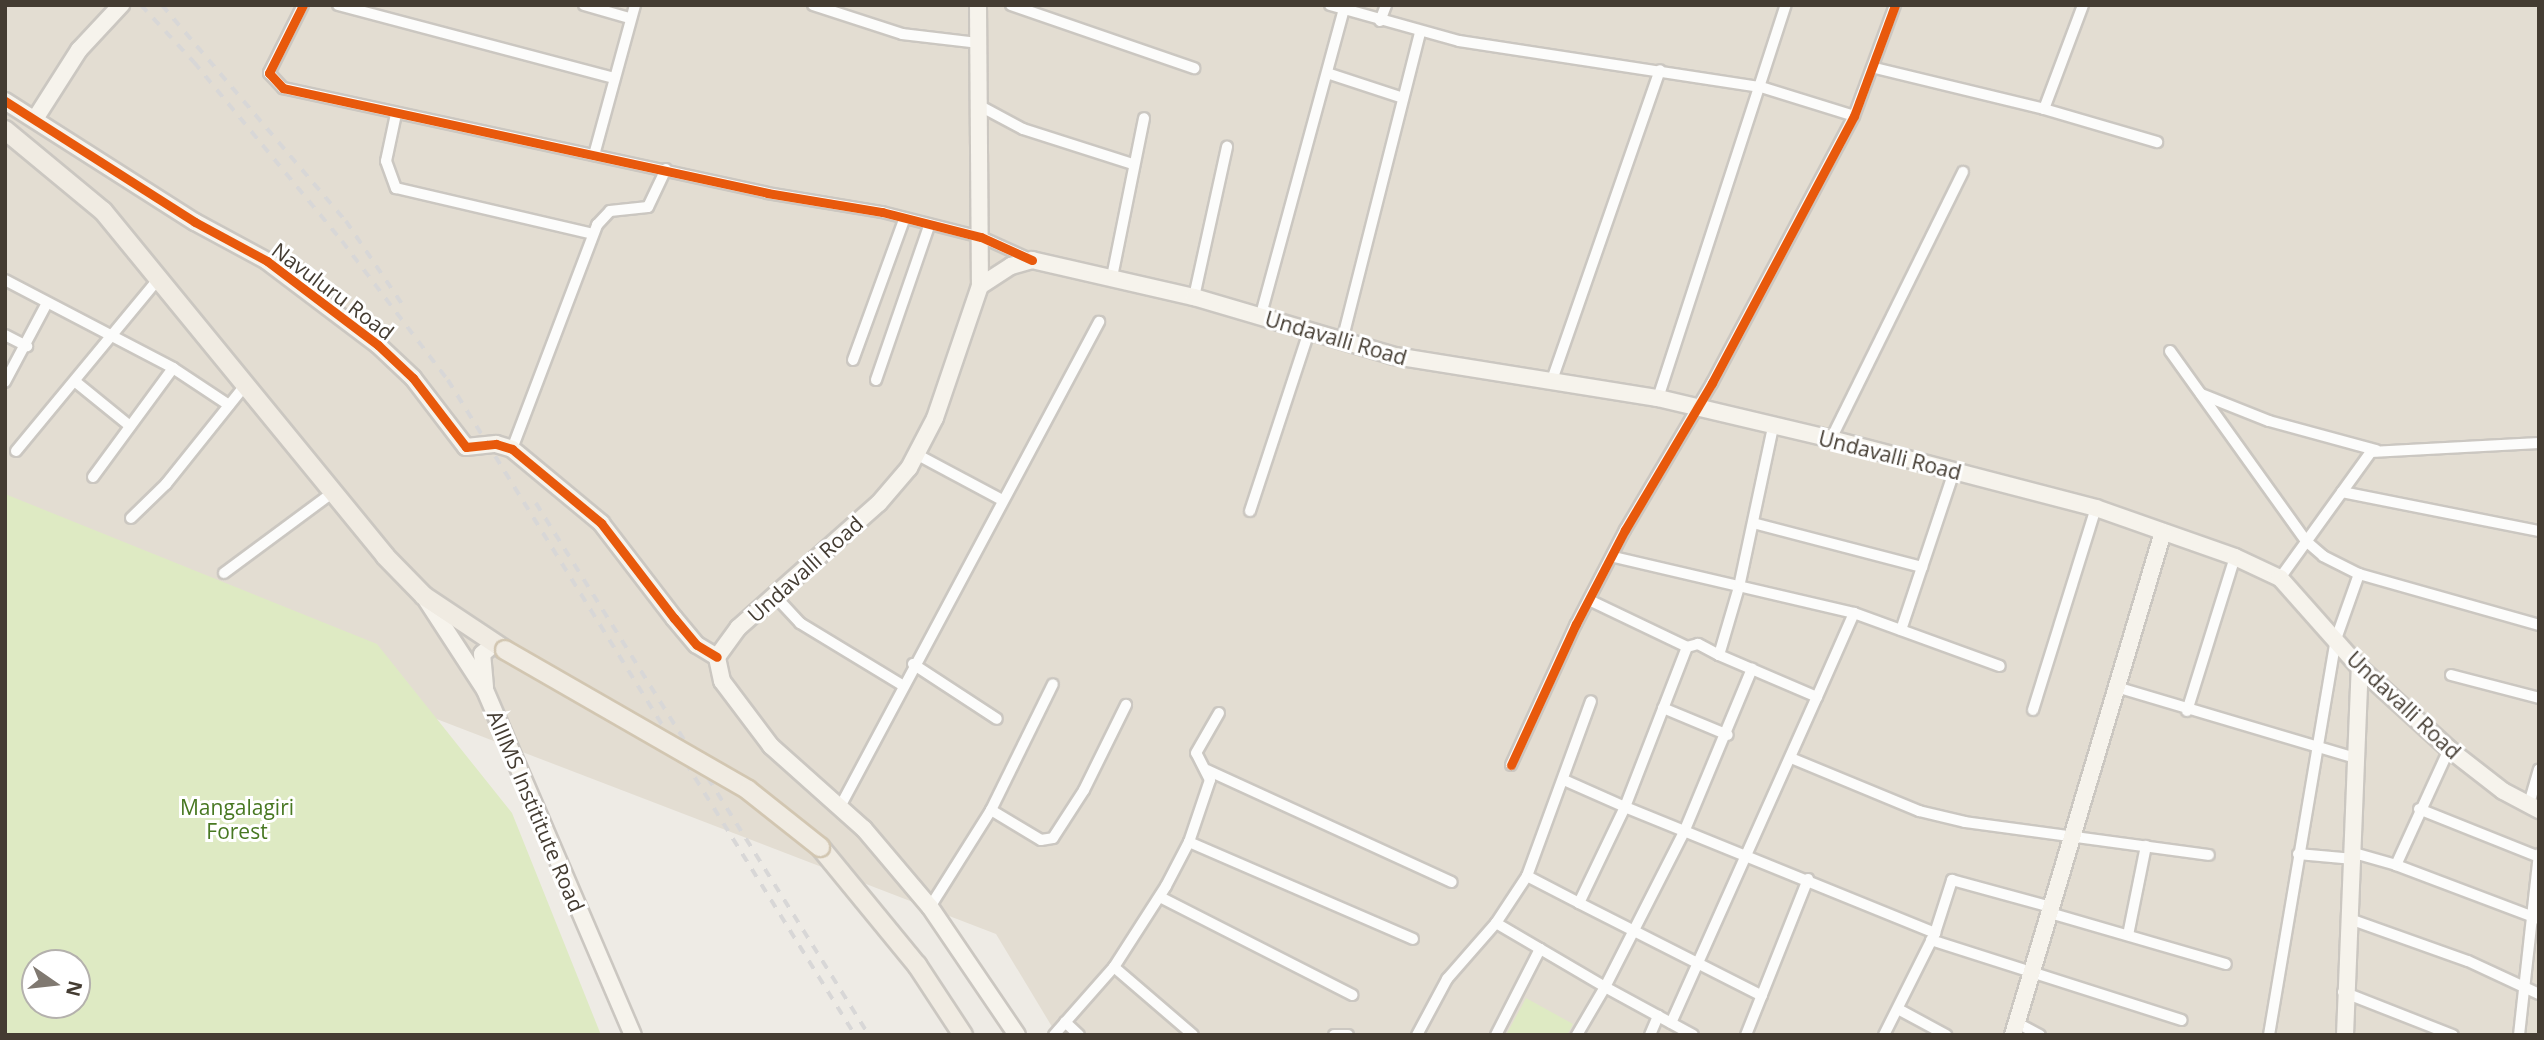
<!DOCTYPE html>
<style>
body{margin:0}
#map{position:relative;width:2544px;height:1040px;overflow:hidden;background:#eeebe5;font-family:"Open Sans",sans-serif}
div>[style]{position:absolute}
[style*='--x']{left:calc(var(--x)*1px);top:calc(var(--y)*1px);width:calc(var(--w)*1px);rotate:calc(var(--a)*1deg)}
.residential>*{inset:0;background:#e3ddd2}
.green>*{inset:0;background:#deeac3}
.roads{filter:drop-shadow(2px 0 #cbc7c1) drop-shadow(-2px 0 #cbc7c1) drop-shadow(0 2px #cbc7c1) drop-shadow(0 -2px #cbc7c1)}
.street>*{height:10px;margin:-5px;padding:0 5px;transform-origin:5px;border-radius:5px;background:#fcfcfb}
.secondary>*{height:16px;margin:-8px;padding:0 8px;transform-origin:8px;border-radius:8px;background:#f6f3ec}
.primary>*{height:18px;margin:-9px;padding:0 9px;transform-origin:9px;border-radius:9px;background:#f0ebe2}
.rail>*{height:3.5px;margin-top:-1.75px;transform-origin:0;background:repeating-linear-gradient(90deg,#d8d7d7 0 9px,transparent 0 18px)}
.bridges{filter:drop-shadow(2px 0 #d2c6b1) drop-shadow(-2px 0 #d2c6b1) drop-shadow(0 2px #d2c6b1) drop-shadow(0 -2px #d2c6b1)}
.primary-bridge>*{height:18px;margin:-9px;padding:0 9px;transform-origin:9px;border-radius:9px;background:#f0ebe2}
.cycleway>*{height:9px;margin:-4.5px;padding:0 4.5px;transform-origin:4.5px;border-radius:4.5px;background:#e8590c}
span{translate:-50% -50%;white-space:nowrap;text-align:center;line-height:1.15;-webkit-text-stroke:6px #fff;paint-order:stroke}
.street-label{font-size:21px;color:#443c32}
.park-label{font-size:21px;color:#487822}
.frame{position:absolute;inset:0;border:7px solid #443c32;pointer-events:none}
.north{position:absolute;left:21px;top:949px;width:70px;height:70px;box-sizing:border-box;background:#fff;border:2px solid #b4b1ad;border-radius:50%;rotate:104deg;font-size:19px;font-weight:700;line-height:28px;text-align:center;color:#443c32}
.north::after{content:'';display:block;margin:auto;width:24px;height:32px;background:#807971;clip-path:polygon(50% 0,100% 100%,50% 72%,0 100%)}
</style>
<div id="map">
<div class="residential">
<i style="clip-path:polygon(5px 5px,2539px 5px,2539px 1035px,1057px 1035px,996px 934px,192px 625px,5px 579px)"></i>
</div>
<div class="green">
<i style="clip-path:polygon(evenodd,5px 494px,377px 644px,512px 813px,601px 1035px,5px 1035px,5px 494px,35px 963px,77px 963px,77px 1005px,35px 1005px,35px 963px)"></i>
<i style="clip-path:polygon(1526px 998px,1573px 1024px,1567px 1035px,1506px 1035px)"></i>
</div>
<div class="roads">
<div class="street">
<i style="--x:303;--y:5;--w:76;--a:116.6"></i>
<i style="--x:269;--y:73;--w:21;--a:47"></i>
<i style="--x:283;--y:88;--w:495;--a:12.2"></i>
<i style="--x:767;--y:193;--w:117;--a:9.4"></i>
<i style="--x:882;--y:212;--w:102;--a:14.2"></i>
<i style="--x:981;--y:237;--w:56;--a:24.3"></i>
<i style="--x:338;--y:5;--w:286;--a:14.8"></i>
<i style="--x:584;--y:5;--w:47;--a:16.1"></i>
<i style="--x:813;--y:5;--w:94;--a:18"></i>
<i style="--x:902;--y:34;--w:78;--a:6.7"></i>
<i style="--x:1011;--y:5;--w:194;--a:19"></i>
<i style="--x:1330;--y:5;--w:134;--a:15.6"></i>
<i style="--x:1459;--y:41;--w:305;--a:8.7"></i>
<i style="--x:1761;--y:87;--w:97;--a:17.3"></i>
<i style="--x:1380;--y:21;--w:17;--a:-69"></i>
<i style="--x:1875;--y:68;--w:174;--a:13.6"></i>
<i style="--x:2044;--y:109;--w:118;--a:16.3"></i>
<i style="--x:1330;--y:74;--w:77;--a:18.2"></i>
<i style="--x:980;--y:106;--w:49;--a:28.1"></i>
<i style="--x:1023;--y:129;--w:115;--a:17.7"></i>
<i style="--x:2044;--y:109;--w:111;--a:-69.4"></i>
<i style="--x:396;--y:114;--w:48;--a:102"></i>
<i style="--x:386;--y:161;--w:29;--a:70"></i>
<i style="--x:396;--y:188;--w:202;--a:13.1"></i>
<i style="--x:594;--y:155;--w:156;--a:-74.7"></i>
<i style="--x:1112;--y:277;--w:162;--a:-78.6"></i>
<i style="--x:5;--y:280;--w:190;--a:27.6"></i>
<i style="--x:173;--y:368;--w:67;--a:33.5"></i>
<i style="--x:1194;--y:297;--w:154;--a:-77.6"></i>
<i style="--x:1260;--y:318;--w:317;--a:-74.8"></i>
<i style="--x:5;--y:335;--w:25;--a:27"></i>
<i style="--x:1342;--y:341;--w:319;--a:-75.8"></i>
<i style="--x:2170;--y:351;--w:234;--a:54.4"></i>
<i style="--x:2306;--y:541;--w:23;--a:41"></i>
<i style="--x:2323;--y:556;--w:40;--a:26.6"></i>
<i style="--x:2359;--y:574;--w:187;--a:15.8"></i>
<i style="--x:853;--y:360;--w:149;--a:-70"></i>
<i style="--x:876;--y:380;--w:163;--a:-71"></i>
<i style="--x:1552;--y:380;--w:328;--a:-70.8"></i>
<i style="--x:5;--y:382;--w:89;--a:-62"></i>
<i style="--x:77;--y:383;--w:68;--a:39.1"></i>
<i style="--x:2201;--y:394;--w:73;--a:21.7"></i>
<i style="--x:2269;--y:421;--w:111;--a:15.2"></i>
<i style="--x:1658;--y:398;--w:413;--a:-72"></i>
<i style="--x:1831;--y:439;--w:298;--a:-63.7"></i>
<i style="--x:512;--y:449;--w:240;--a:-69.2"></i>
<i style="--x:597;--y:225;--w:19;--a:-47"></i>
<i style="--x:610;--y:211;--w:38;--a:-6"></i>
<i style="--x:648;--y:207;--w:42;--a:-64.7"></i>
<i style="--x:16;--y:451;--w:224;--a:-50.4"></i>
<i style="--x:916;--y:454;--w:98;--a:28.1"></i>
<i style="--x:93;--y:477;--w:135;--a:-53.7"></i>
<i style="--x:2342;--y:492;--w:201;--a:11.2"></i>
<i style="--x:1250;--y:511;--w:188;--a:-71.8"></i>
<i style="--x:131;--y:518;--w:49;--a:-44.2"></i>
<i style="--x:166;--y:484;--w:128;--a:-51.3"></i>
<i style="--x:1753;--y:523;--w:175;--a:14.6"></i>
<i style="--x:1614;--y:557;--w:246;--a:13.1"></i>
<i style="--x:1854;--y:613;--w:155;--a:20"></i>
<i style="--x:224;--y:573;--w:134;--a:-36.5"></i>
<i style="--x:2280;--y:578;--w:155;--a:-54.2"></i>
<i style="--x:2371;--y:452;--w:168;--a:-3.1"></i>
<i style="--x:775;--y:596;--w:37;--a:47"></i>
<i style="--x:800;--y:623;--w:119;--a:31.3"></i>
<i style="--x:1589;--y:600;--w:109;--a:25.6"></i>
<i style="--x:1901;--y:630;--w:167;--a:-71.5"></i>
<i style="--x:1719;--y:655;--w:24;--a:-152"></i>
<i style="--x:1698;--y:644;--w:11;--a:165"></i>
<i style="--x:1687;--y:647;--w:172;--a:111.2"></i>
<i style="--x:1625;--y:807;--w:335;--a:22.1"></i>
<i style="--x:913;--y:664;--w:100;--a:33.2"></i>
<i style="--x:2451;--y:675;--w:91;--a:14.6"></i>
<i style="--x:2116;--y:687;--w:250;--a:16.5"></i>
<i style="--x:1817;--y:697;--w:92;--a:-66.2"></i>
<i style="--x:1663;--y:708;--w:70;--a:22.6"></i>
<i style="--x:2033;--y:710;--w:212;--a:-72.7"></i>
<i style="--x:2187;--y:711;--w:161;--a:-72.7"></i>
<i style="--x:1791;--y:758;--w:139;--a:22.5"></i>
<i style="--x:1919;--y:811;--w:47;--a:13.4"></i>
<i style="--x:1965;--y:822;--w:246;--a:7.7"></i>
<i style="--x:1511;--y:765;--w:155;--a:-65.3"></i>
<i style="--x:1576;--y:624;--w:106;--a:-62.5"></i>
<i style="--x:1625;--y:530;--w:171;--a:-59.4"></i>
<i style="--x:1712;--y:383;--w:302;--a:-62"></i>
<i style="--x:1854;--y:116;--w:118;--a:-69.7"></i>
<i style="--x:1207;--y:770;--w:269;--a:24.6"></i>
<i style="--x:2529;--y:804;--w:36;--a:-74"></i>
<i style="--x:841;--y:805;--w:548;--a:-61.89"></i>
<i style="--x:2419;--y:809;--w:129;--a:21.8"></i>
<i style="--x:991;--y:810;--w:58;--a:31"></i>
<i style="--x:1041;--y:840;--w:12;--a:-9"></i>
<i style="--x:1053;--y:838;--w:57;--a:-57.1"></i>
<i style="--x:1084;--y:790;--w:95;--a:-63.7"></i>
<i style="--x:1189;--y:842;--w:244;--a:23.4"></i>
<i style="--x:2354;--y:853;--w:44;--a:15.9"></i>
<i style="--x:2396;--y:865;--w:153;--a:20.7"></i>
<i style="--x:2298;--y:854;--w:56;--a:5.1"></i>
<i style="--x:2396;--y:865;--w:128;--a:-65.4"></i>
<i style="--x:1527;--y:876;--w:186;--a:-69.9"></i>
<i style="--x:1160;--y:897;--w:216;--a:27"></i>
<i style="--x:1579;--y:903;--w:205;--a:26.9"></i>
<i style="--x:930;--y:907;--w:115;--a:-57.8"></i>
<i style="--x:991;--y:810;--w:140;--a:-63.8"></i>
<i style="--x:2050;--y:913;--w:183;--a:16.2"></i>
<i style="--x:2347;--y:918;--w:128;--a:19.6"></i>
<i style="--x:2468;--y:961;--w:78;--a:24.9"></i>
<i style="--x:1496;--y:923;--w:126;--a:30.4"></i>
<i style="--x:1605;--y:987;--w:56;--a:120.3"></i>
<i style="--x:2128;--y:935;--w:91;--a:-78.6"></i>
<i style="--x:1931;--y:940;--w:263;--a:17.7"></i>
<i style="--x:1114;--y:967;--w:104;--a:40.7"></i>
<i style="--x:2343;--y:992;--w:118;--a:21.4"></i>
<i style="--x:1898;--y:1009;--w:55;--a:28.4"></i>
<i style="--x:1065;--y:1022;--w:19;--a:43"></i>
<i style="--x:1671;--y:1023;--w:357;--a:-65.9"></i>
<i style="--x:1817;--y:697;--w:107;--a:-156.8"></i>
<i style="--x:1719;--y:655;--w:71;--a:-73.6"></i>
<i style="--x:1739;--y:587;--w:164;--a:-78"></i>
<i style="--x:2017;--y:1023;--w:26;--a:28"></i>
<i style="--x:1054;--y:1035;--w:91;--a:-48.6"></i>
<i style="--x:1114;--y:967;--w:96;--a:-57.3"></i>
<i style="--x:1166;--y:886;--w:50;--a:-62.4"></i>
<i style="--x:1189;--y:842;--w:65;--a:-71.3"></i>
<i style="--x:1210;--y:780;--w:30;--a:-117"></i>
<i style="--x:1196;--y:753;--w:46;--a:-60.1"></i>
<i style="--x:1334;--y:1035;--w:14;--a:0"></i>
<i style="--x:1417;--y:1035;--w:64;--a:-61.8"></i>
<i style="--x:1447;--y:979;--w:74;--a:-48.8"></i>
<i style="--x:1496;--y:923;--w:56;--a:-56.6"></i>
<i style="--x:1527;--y:876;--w:59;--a:27.4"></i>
<i style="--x:1579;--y:903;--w:106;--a:-64.4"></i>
<i style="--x:1625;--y:807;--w:67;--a:-156.1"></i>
<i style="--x:1496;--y:1035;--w:97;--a:-62.9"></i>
<i style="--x:1650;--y:1035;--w:21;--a:-67"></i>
<i style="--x:1693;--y:1035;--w:100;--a:-151.4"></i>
<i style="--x:1605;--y:987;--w:174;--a:-63"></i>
<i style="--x:1684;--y:832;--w:177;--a:-67.4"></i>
<i style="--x:1746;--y:1035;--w:168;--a:-68.3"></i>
<i style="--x:1884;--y:1035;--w:114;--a:-63.4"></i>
<i style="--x:1935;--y:933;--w:56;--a:-72.2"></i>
<i style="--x:1952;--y:880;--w:103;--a:15.3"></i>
<i style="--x:2269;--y:1035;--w:402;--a:-80.4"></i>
<i style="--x:2336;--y:639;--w:69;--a:-70.5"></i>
<i style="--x:2519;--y:1035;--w:182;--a:-83.7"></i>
</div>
<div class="secondary">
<i style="--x:978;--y:5;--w:281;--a:89.6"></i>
<i style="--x:5;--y:101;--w:225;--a:32.5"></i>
<i style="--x:195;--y:222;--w:82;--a:28.4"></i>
<i style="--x:267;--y:261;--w:139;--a:37.1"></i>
<i style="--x:378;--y:345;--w:48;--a:43.3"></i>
<i style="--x:413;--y:378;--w:87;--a:52.5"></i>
<i style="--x:466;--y:447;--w:30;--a:-6"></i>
<i style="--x:496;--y:444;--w:17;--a:17"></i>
<i style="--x:512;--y:449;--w:116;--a:39.7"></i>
<i style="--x:601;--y:523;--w:120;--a:52.5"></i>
<i style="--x:674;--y:618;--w:35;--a:50"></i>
<i style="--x:697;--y:645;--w:23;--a:31"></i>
<i style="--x:35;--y:119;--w:82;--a:-57.5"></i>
<i style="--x:79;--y:50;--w:62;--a:-47"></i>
<i style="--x:425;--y:598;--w:110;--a:56.9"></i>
<i style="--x:485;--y:690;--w:375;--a:66.8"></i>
<i style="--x:485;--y:687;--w:33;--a:-95"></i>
<i style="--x:482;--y:654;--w:16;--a:-40"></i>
<i style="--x:1017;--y:1035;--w:155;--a:-124.2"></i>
<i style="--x:930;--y:907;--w:102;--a:-130.2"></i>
<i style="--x:864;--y:829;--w:125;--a:-138.3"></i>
<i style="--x:771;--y:746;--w:81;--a:-127"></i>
<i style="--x:722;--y:681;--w:25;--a:-102"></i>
<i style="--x:717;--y:657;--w:36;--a:-54"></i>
<i style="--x:738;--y:628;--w:188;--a:-41.6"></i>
<i style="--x:879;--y:503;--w:46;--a:-49.4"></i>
<i style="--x:909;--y:468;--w:56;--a:-62.5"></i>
<i style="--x:935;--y:418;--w:139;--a:-71.2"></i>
<i style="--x:980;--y:286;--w:37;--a:-33"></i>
<i style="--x:1011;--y:266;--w:22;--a:-16"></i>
<i style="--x:1032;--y:260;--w:166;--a:12.9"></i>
<i style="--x:1194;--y:297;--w:209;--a:16.4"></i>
<i style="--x:1395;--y:356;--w:266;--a:9.1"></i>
<i style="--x:1658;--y:398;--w:178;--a:13.3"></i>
<i style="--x:1831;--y:439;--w:274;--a:14.6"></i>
<i style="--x:2096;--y:508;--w:147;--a:19.4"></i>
<i style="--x:2235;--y:557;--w:50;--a:25"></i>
<i style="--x:2280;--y:578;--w:120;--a:48.4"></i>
<i style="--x:2360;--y:668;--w:120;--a:42.3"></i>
<i style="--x:2449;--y:749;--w:68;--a:37.9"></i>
<i style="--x:2503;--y:791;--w:41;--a:27.8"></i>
<i style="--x:2013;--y:1035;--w:525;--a:-73.39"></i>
<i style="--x:2345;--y:1035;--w:367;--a:-87.7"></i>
</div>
<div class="primary">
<i style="--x:5;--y:130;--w:127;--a:39.6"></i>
<i style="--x:103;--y:211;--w:446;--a:50.7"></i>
<i style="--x:385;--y:556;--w:56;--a:45.7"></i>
<i style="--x:424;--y:596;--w:97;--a:33.7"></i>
<i style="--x:820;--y:847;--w:153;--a:50.6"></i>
<i style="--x:917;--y:965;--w:84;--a:56.7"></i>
</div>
</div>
<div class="rail">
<i style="--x:141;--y:5;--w:78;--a:47.1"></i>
<i style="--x:194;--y:62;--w:232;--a:50.4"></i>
<i style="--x:342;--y:241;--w:175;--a:52.7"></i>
<i style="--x:448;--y:380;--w:771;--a:58.14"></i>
<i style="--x:162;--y:5;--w:284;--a:49.6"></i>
<i style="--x:346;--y:221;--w:105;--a:55.9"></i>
<i style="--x:536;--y:503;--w:628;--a:57.96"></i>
</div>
<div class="bridges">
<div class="primary-bridge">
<i style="--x:505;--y:650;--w:280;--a:29.9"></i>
<i style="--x:748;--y:790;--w:92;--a:38.4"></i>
</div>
</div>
<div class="cycleway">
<i style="--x:303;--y:5;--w:76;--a:116.6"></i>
<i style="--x:269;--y:73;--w:21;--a:47"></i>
<i style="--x:283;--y:88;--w:495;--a:12.2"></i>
<i style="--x:767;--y:193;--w:117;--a:9.4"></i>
<i style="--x:882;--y:212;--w:102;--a:14.2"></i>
<i style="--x:981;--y:237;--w:56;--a:24.3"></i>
<i style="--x:5;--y:101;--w:225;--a:32.5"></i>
<i style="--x:195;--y:222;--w:82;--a:28.4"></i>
<i style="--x:267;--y:261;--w:139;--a:37.1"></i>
<i style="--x:378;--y:345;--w:48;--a:43.3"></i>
<i style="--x:413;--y:378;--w:87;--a:52.5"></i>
<i style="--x:466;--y:447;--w:30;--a:-6"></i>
<i style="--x:496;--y:444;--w:17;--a:17"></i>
<i style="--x:512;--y:449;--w:116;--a:39.7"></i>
<i style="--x:601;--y:523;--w:120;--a:52.5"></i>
<i style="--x:674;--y:618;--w:35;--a:50"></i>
<i style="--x:697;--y:645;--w:23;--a:31"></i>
<i style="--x:1511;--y:765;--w:155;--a:-65.3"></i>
<i style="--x:1576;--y:624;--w:106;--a:-62.5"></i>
<i style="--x:1625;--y:530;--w:171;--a:-59.4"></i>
<i style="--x:1712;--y:383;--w:302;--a:-62"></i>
<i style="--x:1854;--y:116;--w:118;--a:-69.7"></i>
</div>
<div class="street-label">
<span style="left:333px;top:291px;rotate:37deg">Navuluru Road</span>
<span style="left:1336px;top:338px;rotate:16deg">Undavalli Road</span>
<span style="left:1890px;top:455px;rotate:14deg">Undavalli Road</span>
<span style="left:805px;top:569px;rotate:-42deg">Undavalli Road</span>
<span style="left:2404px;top:705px;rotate:43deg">Undavalli Road</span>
<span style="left:536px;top:811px;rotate:67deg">AIIIMS Instititute Road</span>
</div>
<div class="park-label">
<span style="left:237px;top:819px">Mangalagiri<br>Forest</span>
</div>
<div class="frame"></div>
<div class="north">N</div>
</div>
